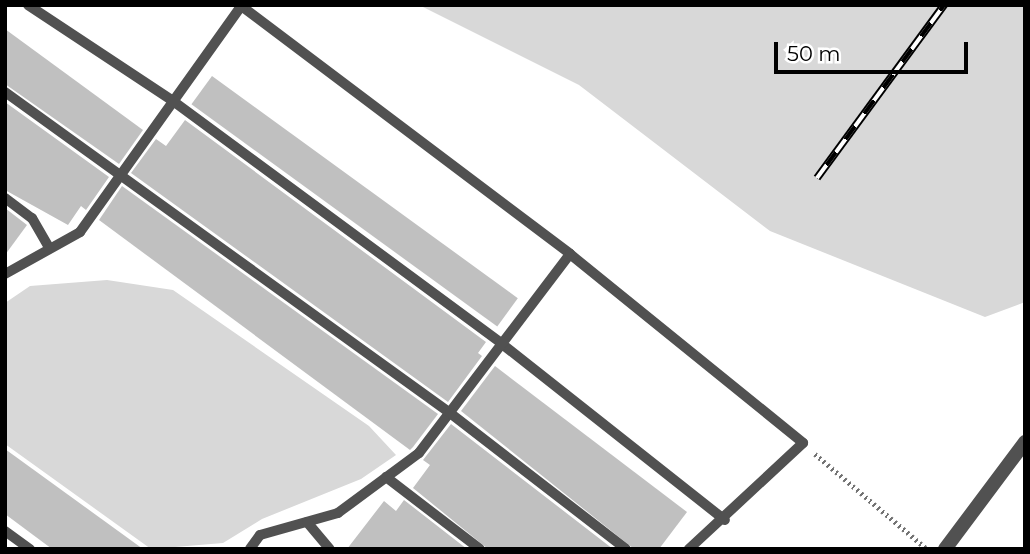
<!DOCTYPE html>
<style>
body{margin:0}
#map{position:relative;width:1030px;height:554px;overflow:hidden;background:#fff;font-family:Montserrat,sans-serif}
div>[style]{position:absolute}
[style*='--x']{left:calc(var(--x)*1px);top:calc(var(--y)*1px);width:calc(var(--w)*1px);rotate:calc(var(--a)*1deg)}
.green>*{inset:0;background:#d8d8d8}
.building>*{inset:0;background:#c0c0c0;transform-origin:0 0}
.path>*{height:4.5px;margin-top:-2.25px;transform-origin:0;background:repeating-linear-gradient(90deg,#737373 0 2px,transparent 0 5.5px)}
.lane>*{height:10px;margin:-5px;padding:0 5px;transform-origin:5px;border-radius:5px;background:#515151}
.street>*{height:14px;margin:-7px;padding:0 7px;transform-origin:7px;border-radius:7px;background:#515151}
.rail>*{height:8px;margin-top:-4px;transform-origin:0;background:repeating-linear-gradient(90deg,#fff 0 16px,#000 0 32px);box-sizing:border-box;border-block:2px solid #000}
span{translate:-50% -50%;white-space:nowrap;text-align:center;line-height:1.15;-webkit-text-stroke:7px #fff;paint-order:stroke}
.frame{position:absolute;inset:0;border:7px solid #000;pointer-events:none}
.scale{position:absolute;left:774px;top:42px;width:194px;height:32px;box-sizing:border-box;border:4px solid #000;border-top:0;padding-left:9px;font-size:21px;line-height:24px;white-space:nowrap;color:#000;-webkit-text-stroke:5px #fff;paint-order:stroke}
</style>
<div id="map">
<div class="green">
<i style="clip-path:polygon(419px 5px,1025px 5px,1025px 302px,985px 317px,770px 231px,579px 85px)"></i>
<i style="clip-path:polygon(107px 280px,173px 290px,369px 426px,396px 455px,361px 479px,262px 519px,223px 543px,151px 549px,5px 444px,5px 303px,30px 286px)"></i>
</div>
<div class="building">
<i style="clip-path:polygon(5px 29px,143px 130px,119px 164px,5px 84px)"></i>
<i style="left:212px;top:76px;width:378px;height:35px;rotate:36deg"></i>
<i style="clip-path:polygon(5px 102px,109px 177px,86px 210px,81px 206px,68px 225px,5px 190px)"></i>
<i style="clip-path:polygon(185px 120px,486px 342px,478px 353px,482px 356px,448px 402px,131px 173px,156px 139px,166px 146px)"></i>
<i style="clip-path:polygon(122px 186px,438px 414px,413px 447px,410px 450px,99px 220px)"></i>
<i style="clip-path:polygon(5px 208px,27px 225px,5px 255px)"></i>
<i style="clip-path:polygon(495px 366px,687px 512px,659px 549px,634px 549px,461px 411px)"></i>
<i style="clip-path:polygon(451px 424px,613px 549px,488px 549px,413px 488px,430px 465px,423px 460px)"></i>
<i style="clip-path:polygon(5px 449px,143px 549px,52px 549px,5px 514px)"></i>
<i style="clip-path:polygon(404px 500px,467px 549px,347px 549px,384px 501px,396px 511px)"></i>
</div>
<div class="path">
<i style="--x:815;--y:454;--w:145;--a:40.3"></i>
</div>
<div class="lane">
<i style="--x:28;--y:5;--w:174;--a:33.5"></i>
<i style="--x:173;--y:101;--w:409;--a:36.4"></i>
<i style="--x:502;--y:344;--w:284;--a:38.3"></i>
<i style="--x:240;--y:5;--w:413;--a:37"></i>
<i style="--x:570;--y:254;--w:250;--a:127.2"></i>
<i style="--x:419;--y:453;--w:101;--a:143.5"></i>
<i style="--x:338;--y:513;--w:81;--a:164.2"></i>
<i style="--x:260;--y:535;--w:17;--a:126"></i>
<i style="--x:5;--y:92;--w:549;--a:35.8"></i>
<i style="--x:450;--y:413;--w:222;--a:37.7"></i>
<i style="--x:5;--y:198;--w:34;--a:37"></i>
<i style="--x:32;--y:218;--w:32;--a:60"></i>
<i style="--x:570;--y:254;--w:300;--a:39"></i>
<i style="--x:803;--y:443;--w:156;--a:137.1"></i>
<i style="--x:5;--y:274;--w:86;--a:-29.2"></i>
<i style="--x:80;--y:232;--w:277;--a:-54.5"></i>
<i style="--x:386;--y:477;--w:118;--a:37.5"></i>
<i style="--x:307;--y:522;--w:35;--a:50"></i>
<i style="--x:5;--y:531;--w:31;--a:36"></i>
</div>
<div class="street">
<i style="--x:241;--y:6;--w:1;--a:-90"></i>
<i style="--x:945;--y:549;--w:134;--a:-53.2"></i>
</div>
<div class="rail">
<i style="--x:817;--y:178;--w:215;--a:-53.7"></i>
</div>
<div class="frame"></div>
<div class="scale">50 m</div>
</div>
